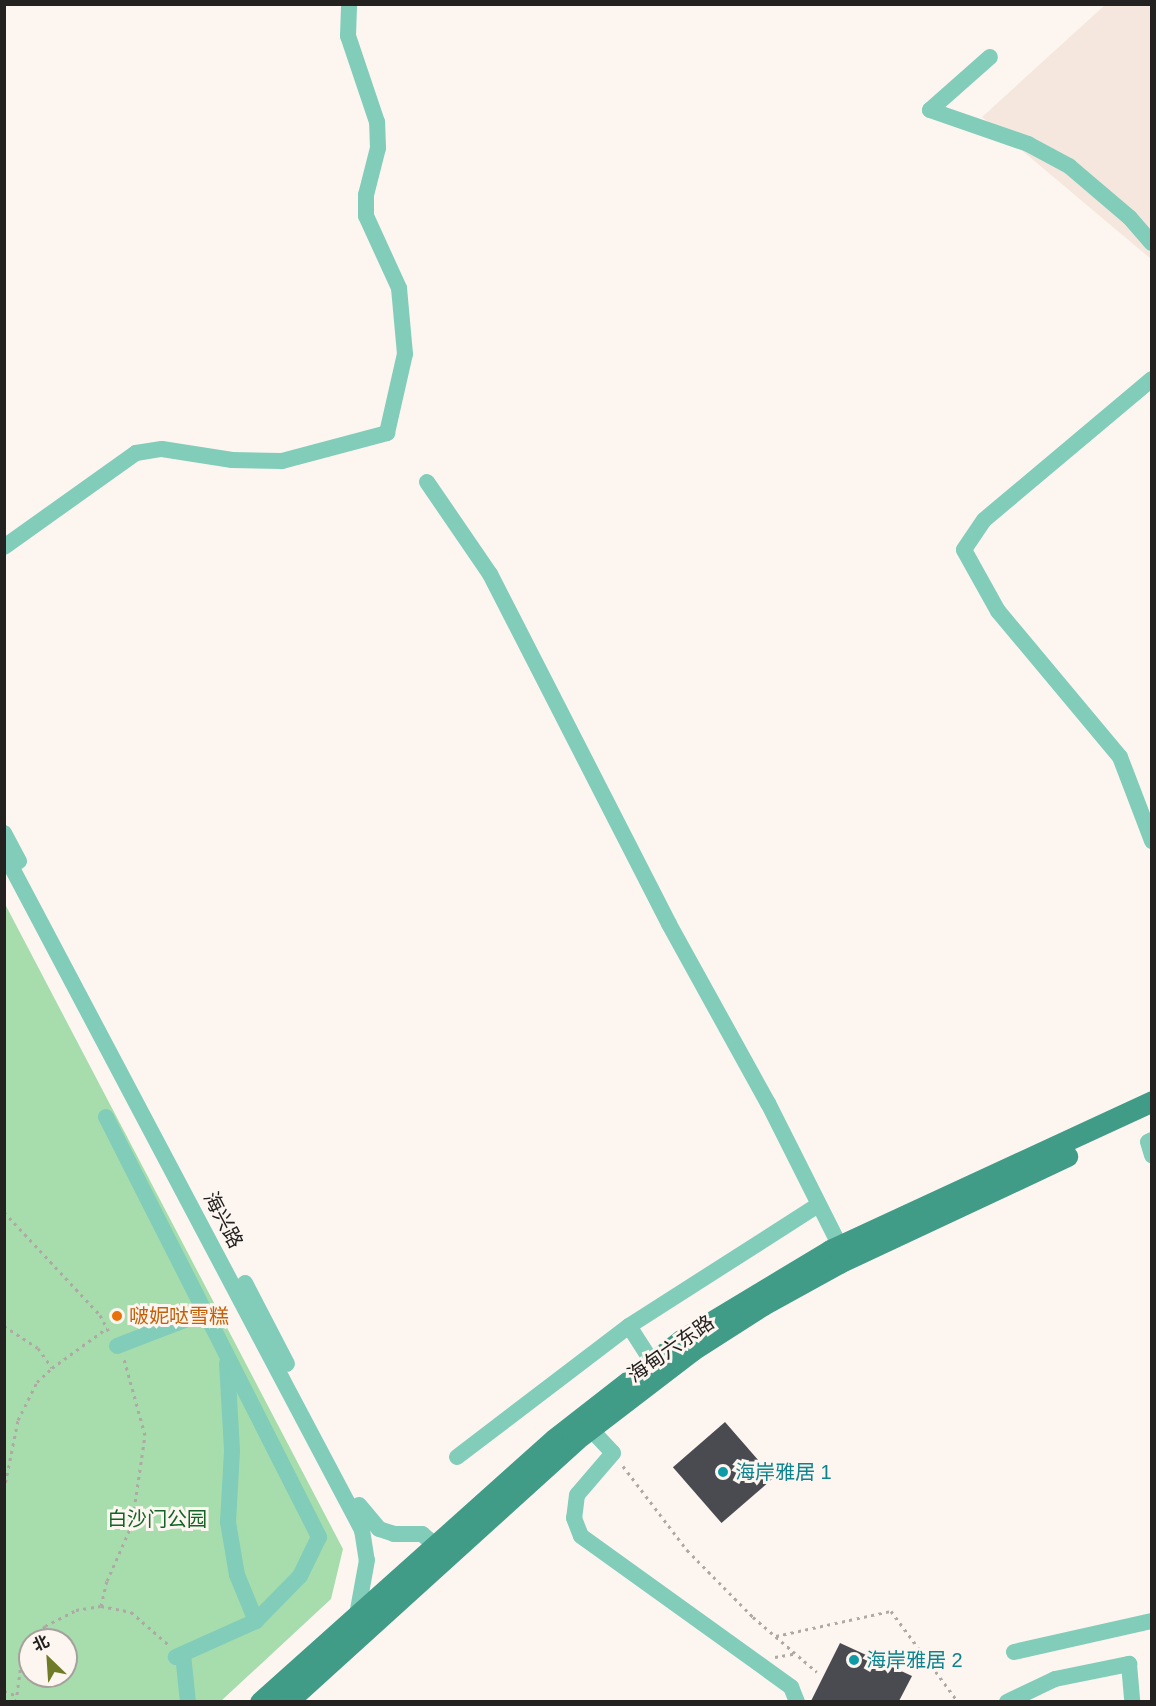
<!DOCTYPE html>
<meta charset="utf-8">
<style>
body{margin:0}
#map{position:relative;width:1156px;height:1706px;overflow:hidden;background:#fdf6f0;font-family:Helvetica,"Noto Sans SC",sans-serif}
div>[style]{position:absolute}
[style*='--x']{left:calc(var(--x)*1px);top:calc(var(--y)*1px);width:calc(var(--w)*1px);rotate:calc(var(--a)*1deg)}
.built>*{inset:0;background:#f5e7dd}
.green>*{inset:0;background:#a7ddac}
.building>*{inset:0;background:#4a4b51;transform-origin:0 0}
.path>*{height:3px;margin-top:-1.5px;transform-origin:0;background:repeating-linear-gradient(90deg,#aea9a4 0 3px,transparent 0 7.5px)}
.minor>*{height:16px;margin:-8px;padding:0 8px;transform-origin:8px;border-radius:8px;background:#81cdb9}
.major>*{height:21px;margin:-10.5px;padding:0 10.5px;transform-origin:10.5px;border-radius:10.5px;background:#409c86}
.dots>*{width:16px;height:16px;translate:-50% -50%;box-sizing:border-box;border:3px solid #fdf6f0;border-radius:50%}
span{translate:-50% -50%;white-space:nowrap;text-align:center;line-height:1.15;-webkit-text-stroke:6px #fdf6f0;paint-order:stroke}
.street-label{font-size:20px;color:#242220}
.food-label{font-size:20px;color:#c56008}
.left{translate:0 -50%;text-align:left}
.culture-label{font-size:20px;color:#0d838f}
.park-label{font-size:20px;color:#116527}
.frame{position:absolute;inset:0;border:6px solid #242220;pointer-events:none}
.north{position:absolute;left:18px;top:1628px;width:60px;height:60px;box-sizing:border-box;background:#fdf6f0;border:2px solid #a6a19d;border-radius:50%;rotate:335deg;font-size:16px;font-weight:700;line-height:24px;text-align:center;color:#242220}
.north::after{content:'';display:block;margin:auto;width:21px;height:27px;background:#6f7b27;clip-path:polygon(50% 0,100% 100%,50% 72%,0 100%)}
</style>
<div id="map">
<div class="built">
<i style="clip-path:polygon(1105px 5px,1151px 5px,1151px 259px,982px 117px)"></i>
</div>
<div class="green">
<i style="clip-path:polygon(evenodd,4px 902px,343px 1549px,331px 1599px,221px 1701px,5px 1701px,4px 902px,30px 1640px,66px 1640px,66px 1676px,30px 1676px,30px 1640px)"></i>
</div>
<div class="building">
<i style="left:725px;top:1422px;width:74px;height:69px;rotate:49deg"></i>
<i style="clip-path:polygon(840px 1643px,912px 1676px,899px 1701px,811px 1701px)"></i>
</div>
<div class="path">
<i style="--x:4;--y:1212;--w:141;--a:47"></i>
<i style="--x:100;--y:1315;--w:19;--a:62"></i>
<i style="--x:4;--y:1326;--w:40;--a:32.9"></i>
<i style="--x:38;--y:1348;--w:24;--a:55"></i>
<i style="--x:52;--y:1368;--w:68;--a:-36"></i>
<i style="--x:623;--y:1466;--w:106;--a:52.7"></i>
<i style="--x:687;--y:1550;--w:94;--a:45.4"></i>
<i style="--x:753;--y:1617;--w:84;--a:40.7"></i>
<i style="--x:4;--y:1490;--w:71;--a:-78.7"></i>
<i style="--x:18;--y:1420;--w:42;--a:-63.4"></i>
<i style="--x:37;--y:1382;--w:21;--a:-43"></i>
<i style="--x:101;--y:1606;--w:26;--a:-77"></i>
<i style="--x:107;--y:1581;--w:62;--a:-66.3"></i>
<i style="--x:132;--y:1524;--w:90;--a:-81.7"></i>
<i style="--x:145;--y:1435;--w:79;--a:-105.4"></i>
<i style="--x:776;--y:1636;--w:118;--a:-12.3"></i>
<i style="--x:891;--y:1611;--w:113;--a:53.6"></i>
<i style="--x:34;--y:1640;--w:18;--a:-52"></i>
<i style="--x:45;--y:1626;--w:35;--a:-27"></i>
<i style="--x:76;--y:1610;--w:25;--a:-9"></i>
<i style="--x:101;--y:1606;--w:31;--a:11"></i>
<i style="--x:131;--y:1612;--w:50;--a:41"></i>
<i style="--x:775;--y:1657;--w:22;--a:-10"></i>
<i style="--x:4;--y:1691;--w:12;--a:20"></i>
<i style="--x:16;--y:1702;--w:46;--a:-82.6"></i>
<i style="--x:22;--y:1656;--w:13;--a:-51"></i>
</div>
<div class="minor">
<i style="--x:930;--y:110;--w:104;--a:19.1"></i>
<i style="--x:1028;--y:144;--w:47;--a:28.2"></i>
<i style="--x:1069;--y:166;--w:80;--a:40.4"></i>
<i style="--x:1130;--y:218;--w:33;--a:49"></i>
<i style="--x:930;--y:110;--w:80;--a:-41.5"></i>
<i style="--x:1152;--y:379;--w:219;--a:140"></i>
<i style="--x:984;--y:520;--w:36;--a:124"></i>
<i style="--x:964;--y:550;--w:70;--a:60.9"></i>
<i style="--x:998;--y:611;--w:190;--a:50.1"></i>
<i style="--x:1120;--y:757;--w:90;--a:69.1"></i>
<i style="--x:427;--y:482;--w:112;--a:55.6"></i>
<i style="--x:490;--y:574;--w:393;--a:62.9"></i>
<i style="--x:669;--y:924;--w:205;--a:61.1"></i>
<i style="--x:768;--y:1103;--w:171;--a:63.3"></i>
<i style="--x:4;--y:547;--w:162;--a:-35.5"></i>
<i style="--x:136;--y:453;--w:26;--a:-9"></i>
<i style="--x:162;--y:449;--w:71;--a:8.9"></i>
<i style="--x:232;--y:460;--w:50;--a:1.1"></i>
<i style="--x:282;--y:461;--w:109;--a:-14.9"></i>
<i style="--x:387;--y:433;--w:81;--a:-77.2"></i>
<i style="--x:405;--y:354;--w:66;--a:-95.2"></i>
<i style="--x:399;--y:288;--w:79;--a:-114.6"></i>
<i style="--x:366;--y:216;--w:21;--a:-90"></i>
<i style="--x:366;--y:195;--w:49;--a:-75.7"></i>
<i style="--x:378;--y:148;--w:26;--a:-92"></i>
<i style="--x:377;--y:122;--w:91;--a:-108.6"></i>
<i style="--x:348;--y:36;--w:32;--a:-88"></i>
<i style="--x:4;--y:833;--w:32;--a:62"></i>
<i style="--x:4;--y:853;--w:766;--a:62.13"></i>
<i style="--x:362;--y:1530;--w:30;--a:81"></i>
<i style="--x:367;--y:1560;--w:56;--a:100.3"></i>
<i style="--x:106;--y:1117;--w:471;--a:63.1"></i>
<i style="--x:319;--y:1537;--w:43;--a:116"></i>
<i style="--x:300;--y:1576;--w:63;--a:134.4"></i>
<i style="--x:256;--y:1621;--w:88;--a:155.8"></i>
<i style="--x:1152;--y:1140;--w:4;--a:153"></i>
<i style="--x:1148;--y:1142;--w:14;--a:73"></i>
<i style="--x:245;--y:1283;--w:91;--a:62.6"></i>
<i style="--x:629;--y:1326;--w:56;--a:57.4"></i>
<i style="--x:117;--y:1346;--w:92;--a:-21"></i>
<i style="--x:227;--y:1363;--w:88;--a:86.7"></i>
<i style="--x:232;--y:1451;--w:71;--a:93.2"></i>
<i style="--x:228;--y:1522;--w:54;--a:80.4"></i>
<i style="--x:237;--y:1575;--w:50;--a:67.6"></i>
<i style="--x:582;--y:1420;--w:45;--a:46.8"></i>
<i style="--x:613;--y:1453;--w:55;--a:130.6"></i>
<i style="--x:577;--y:1495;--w:23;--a:97"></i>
<i style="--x:574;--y:1518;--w:19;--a:69"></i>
<i style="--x:581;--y:1536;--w:259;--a:35.7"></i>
<i style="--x:791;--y:1687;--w:16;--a:68"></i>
<i style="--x:457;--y:1457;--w:216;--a:-37.3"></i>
<i style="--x:629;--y:1326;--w:224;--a:-32.6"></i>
<i style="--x:359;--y:1505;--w:31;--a:50"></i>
<i style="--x:379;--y:1529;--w:16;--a:18"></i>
<i style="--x:394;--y:1534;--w:28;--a:0"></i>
<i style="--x:422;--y:1534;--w:17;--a:40"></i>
<i style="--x:1014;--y:1652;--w:141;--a:-12.7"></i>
<i style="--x:183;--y:1654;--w:48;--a:84.1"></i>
<i style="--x:1007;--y:1702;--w:53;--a:-25.6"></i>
<i style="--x:1055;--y:1679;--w:76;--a:-11.5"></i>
<i style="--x:1129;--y:1664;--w:38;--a:85"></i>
</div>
<div class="major">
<i style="--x:260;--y:1702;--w:394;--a:-41.8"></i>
<i style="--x:554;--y:1439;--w:161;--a:-37.9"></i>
<i style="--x:681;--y:1340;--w:174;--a:-31.1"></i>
<i style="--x:830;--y:1250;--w:355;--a:-24.8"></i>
<i style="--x:287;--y:1702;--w:391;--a:-42.2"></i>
<i style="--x:577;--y:1439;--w:146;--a:-37.5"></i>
<i style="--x:693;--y:1350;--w:83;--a:-32.7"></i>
<i style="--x:763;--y:1305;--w:87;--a:-28.9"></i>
<i style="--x:839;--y:1263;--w:252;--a:-25.1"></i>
</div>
<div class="dots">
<i style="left:117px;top:1316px;background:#e8710a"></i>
<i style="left:723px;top:1472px;background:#0f9aa8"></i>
<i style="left:854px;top:1660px;background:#0f9aa8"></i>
</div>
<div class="street-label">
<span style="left:223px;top:1220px;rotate:62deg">海兴路</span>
<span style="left:671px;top:1349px;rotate:-35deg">海甸六东路</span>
</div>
<div class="food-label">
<span class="left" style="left:129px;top:1316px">啵妮哒雪糕</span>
</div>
<div class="culture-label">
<span class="left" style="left:735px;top:1472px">海岸雅居 1</span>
<span class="left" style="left:866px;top:1660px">海岸雅居 2</span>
</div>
<div class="park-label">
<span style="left:157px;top:1519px">白沙门公园</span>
</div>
<div class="frame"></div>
<div class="north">北</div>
</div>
